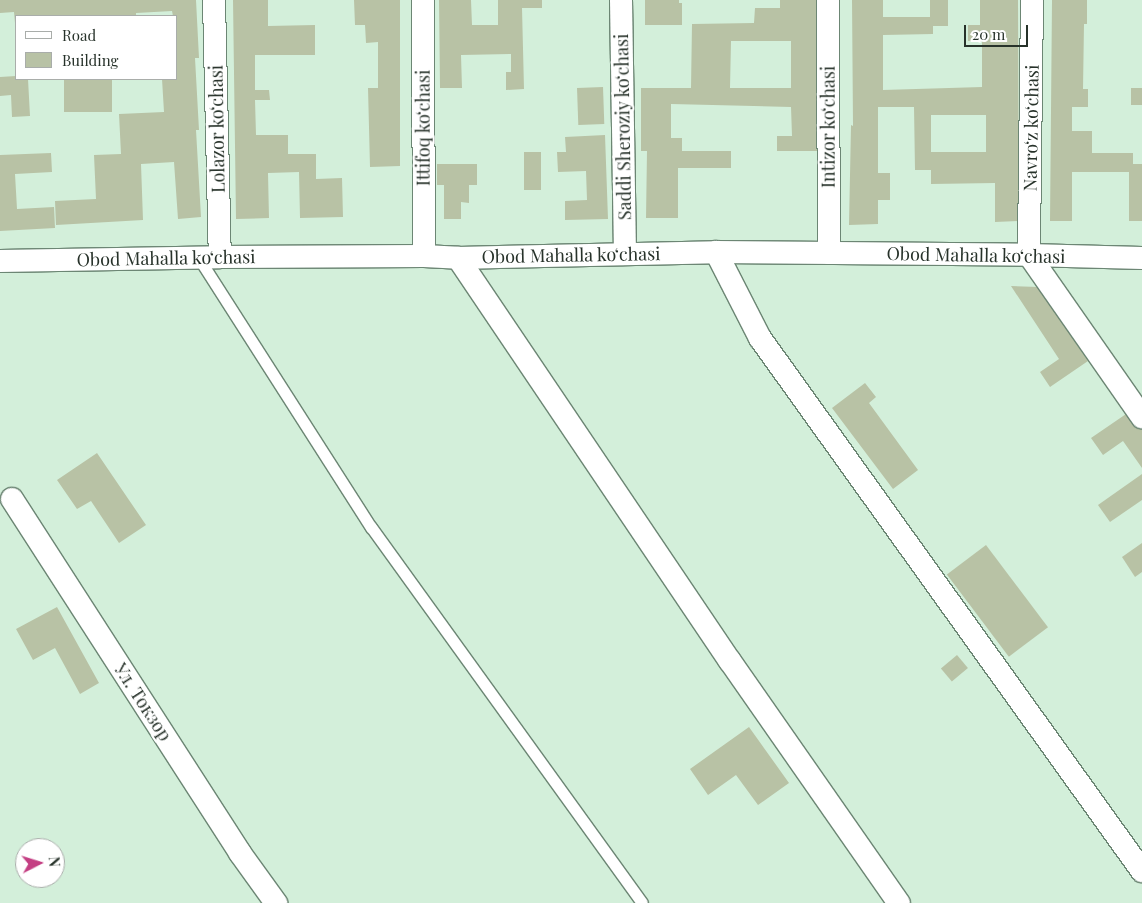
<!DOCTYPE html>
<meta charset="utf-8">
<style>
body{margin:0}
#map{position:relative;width:1142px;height:903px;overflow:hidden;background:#d3efda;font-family:"Playfair Display",serif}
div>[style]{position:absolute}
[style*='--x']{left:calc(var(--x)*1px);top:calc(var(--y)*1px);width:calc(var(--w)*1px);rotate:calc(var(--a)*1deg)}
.building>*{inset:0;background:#b8c2a5;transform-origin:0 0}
.roads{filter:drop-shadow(1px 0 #6c8674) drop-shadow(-1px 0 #6c8674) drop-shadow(0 1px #6c8674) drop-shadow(0 -1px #6c8674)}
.lane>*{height:11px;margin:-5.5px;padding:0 5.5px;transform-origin:5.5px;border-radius:5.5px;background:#fff}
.street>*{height:22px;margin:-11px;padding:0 11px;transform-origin:11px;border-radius:11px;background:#fff}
span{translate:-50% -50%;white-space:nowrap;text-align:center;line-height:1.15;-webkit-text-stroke:4px #fff;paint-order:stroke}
.street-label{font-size:18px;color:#27322a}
.legend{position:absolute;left:15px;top:15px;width:162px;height:65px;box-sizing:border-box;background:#fff;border:1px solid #a9adaa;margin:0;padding:6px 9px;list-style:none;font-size:15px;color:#27322a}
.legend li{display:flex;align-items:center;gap:10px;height:25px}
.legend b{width:25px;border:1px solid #a9adaa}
.north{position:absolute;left:15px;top:838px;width:50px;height:50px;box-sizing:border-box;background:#fff;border:1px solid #a9adaa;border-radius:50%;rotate:85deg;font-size:14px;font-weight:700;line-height:20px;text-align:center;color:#27322a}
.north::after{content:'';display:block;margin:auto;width:18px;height:22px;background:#c43f83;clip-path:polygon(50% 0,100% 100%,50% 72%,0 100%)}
.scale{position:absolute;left:964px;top:25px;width:64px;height:22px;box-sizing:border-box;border:2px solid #27322a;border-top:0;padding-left:6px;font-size:15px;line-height:18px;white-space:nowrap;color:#27322a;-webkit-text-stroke:4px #fff;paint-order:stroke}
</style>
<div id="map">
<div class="building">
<i style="clip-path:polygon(0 0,196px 0,199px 58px,195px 58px,199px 130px,196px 130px,201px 217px,178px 219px,174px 162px,141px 164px,143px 220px,56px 225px,55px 201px,96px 199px,94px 155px,121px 154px,119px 114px,164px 112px,162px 79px,176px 79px,176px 16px,173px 16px,172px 11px,136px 13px,136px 16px,16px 16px,15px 23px,14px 12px,0 13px)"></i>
<i style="clip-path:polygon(233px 0,268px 0,268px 26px,315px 25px,315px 55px,255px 55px,255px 90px,269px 90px,270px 100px,255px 100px,256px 135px,288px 135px,288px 154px,316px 154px,316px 179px,342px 178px,343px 217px,300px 218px,299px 172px,268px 173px,269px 218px,236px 219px)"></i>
<i style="clip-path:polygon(354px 0,400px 0,400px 166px,370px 167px,368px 88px,378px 88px,378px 42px,366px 43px,365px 25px,355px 25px)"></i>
<i style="clip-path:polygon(439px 0,471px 0,472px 25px,498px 25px,498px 0,542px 0,542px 8px,522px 8px,524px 89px,506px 90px,506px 72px,511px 72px,511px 54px,461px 55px,462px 88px,440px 88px)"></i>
<i style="clip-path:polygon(645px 0,679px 0,679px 3px,682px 3px,682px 25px,645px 25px)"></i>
<i style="clip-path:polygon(evenodd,780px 0,817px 0,817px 151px,777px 151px,777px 136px,792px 136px,791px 107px,671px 104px,671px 138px,682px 138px,682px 151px,731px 151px,731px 168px,678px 168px,678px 218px,646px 218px,647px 151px,641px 151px,641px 88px,691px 88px,692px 24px,754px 23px,755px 8px,780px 8px,780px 0,731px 41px,791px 41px,791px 88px,730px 88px,731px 41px)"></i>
<i style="clip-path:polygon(evenodd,852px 0,883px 0,883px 17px,930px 17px,930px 0,948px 0,948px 26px,933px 26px,933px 34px,883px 35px,883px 90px,982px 87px,982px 40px,968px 41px,968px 25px,980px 25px,980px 0,1018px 0,1019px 221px,995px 222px,995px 183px,931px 184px,931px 170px,915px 170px,914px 107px,878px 107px,878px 173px,890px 173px,890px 200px,878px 200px,878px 224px,849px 225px,851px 125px,853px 126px,852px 0,931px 115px,986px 115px,986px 152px,931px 152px,931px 115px)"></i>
<i style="clip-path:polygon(1052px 0,1087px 0,1087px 24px,1084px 24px,1083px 89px,1088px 89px,1088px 107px,1072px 107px,1072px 131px,1092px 131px,1092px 153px,1133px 153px,1133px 164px,1142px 164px,1142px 221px,1129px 221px,1129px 172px,1072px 172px,1072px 221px,1050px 221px)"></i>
<i style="clip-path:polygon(16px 76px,16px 79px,28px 79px,30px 116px,12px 117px,11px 95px,0 96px,0 77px)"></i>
<i style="left:64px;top:79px;width:48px;height:33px"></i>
<i style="left:603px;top:87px;width:37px;height:26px;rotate:88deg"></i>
<i style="left:1131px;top:88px;width:11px;height:17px"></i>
<i style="clip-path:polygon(605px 135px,608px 219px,565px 220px,565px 201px,587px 200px,586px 171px,558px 172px,557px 152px,566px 152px,565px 137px)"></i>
<i style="left:524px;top:152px;width:17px;height:38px"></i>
<i style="clip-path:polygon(51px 153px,52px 172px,15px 174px,17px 209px,54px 207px,55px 228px,0 231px,0 155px)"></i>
<i style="clip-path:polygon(437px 164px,477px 164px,477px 185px,469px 185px,469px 203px,461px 202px,461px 219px,444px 219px,444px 185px,437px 185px)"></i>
<i style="clip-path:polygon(1011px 286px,1038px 287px,1088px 361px,1050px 387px,1040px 372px,1059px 359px)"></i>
<i style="clip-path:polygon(865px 383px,876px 397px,869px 403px,918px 470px,893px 489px,832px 408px)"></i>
<i style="clip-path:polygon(1129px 412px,1142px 430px,1142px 468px,1123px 441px,1103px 455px,1091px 438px)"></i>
<i style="clip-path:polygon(97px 453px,146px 525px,119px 543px,91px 501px,77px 509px,57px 480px)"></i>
<i style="clip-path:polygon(1142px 474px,1142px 500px,1110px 522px,1098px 505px)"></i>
<i style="clip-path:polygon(1142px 543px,1142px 572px,1135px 577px,1122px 557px)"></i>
<i style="left:986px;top:545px;width:103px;height:49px;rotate:53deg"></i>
<i style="clip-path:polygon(57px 607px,99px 683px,80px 694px,55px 648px,33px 660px,16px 629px)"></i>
<i style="left:957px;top:655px;width:17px;height:21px;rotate:50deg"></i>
<i style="clip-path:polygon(749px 727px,789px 783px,758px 805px,736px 775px,708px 795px,690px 769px)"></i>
</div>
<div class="roads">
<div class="lane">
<i style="--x:198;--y:257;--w:321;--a:57.4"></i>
<i style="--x:371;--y:527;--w:463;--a:54.2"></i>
</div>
<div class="street">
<i style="--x:214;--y:0;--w:257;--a:88.7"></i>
<i style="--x:423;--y:0;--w:256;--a:89.8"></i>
<i style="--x:621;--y:0;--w:254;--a:89.1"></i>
<i style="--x:828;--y:0;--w:253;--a:89.8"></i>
<i style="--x:1032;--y:0;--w:255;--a:90.7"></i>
<i style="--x:1029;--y:255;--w:198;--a:55.1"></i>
<i style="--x:716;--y:252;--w:97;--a:62.9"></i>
<i style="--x:760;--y:338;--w:656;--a:54.37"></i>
<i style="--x:458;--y:258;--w:486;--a:56"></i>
<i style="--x:730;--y:661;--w:295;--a:55.1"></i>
<i style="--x:0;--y:261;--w:220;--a:-1"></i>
<i style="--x:220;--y:257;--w:204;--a:-0.3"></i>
<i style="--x:424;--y:256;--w:34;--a:3"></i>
<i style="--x:458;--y:258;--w:258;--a:-1.3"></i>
<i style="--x:716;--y:252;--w:313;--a:0.5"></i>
<i style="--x:1029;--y:255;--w:113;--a:1.5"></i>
<i style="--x:12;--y:499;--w:421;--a:57.2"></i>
<i style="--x:240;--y:853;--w:62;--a:54.2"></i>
</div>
</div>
<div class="street-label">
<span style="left:623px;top:127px;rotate:-91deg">Saddi Sheroziy koʻchasi</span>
<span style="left:828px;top:127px;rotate:-90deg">Intizor koʻchasi</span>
<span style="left:423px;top:128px;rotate:-90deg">Ittifoq ko‘chasi</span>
<span style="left:1031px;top:128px;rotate:-89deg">Navro‘z ko‘chasi</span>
<span style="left:217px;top:129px;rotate:-91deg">Lolazor ko‘chasi</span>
<span style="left:571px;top:255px;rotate:-1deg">Obod Mahalla ko‘chasi</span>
<span style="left:976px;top:255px;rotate:1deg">Obod Mahalla ko‘chasi</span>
<span style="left:166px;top:258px;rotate:-1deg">Obod Mahalla ko‘chasi</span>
<span style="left:143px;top:702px;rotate:57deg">Ул. Токзор</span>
</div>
<ul class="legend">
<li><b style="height:6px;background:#fff"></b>Road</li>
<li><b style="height:14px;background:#b8c2a5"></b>Building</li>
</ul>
<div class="north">N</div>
<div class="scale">20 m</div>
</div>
